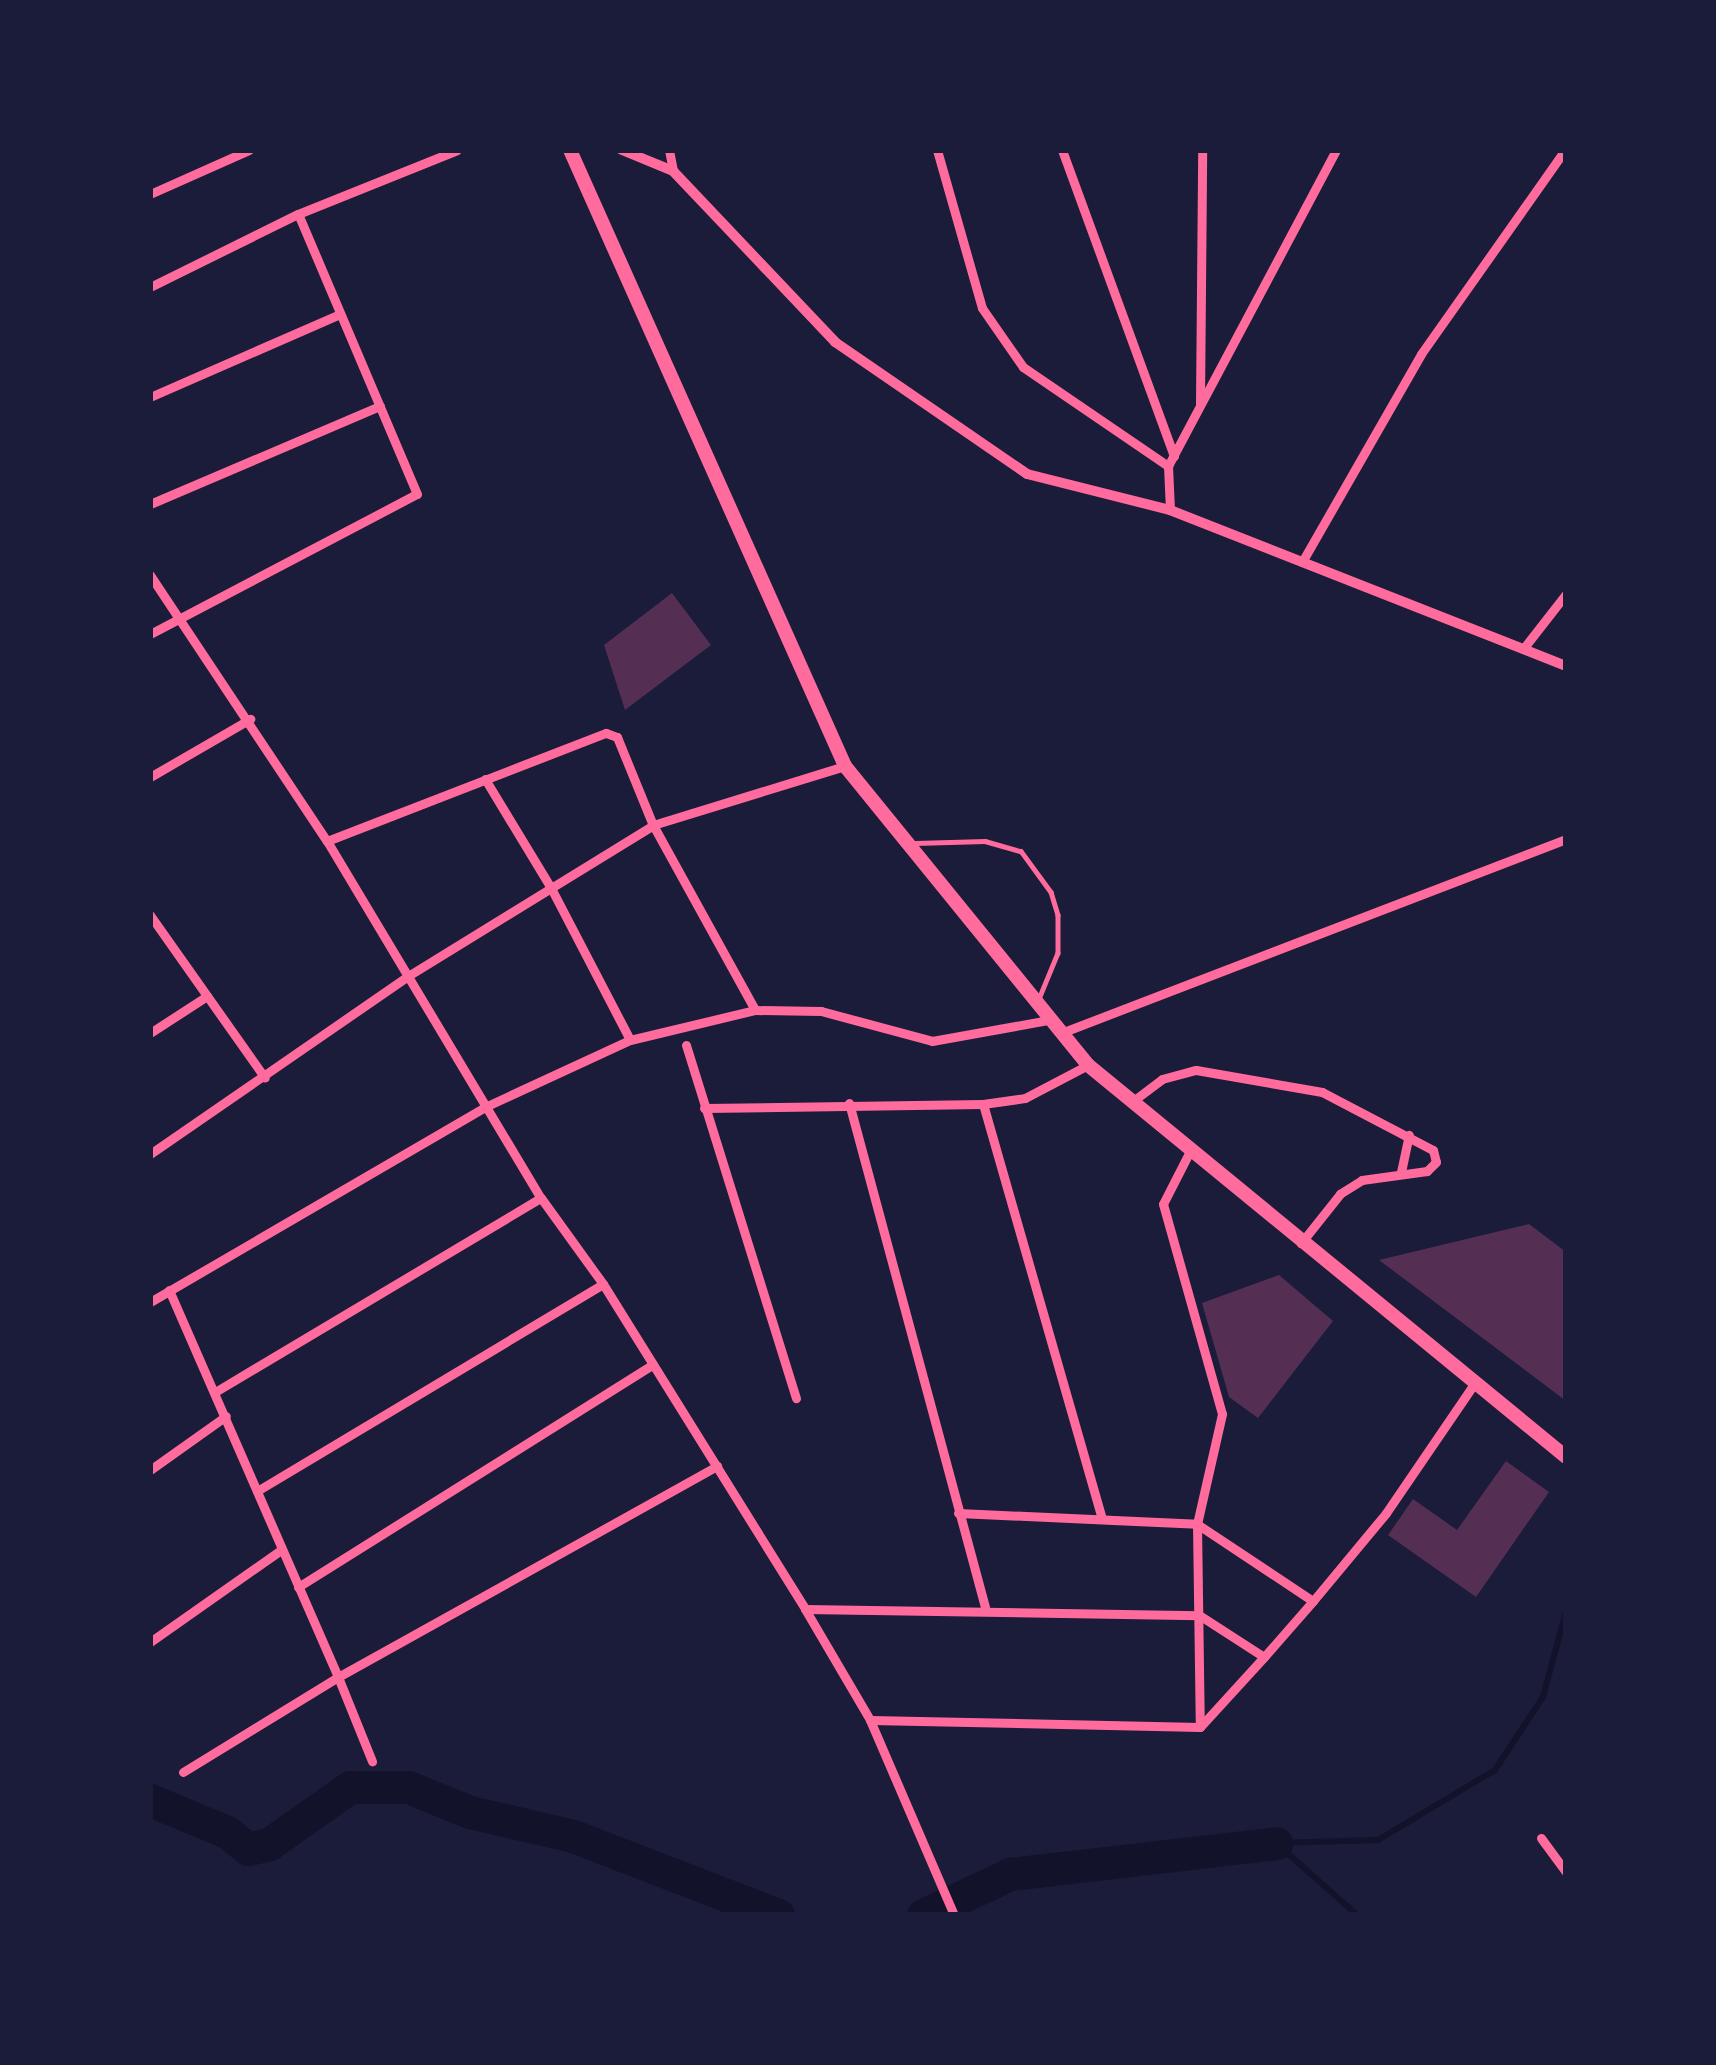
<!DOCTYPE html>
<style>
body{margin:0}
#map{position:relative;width:1716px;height:2065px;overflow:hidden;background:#1b1b3a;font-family:"Noto Sans",sans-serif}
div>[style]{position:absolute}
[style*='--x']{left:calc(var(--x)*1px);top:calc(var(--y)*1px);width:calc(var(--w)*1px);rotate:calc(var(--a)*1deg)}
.stream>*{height:6px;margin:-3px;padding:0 3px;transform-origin:3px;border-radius:3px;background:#12122b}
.river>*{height:33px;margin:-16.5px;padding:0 16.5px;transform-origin:16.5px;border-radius:16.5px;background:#12122b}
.building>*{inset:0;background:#542f53}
.service>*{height:4.5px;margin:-2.25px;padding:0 2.25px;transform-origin:2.25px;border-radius:2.25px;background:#ff6b9d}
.minor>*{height:9px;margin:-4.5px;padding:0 4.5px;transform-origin:4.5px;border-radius:4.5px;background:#ff6b9d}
.tertiary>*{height:10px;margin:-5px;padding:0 5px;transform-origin:5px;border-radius:5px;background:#ff6b9d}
.primary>*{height:14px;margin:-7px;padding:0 7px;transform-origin:7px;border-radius:7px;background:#ff6b9d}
span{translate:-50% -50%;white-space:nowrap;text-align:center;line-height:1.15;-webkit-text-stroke:9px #1b1b3a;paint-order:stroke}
.frame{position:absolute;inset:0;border:153px solid #1b1b3a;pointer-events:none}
</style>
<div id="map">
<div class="stream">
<i style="--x:1276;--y:1843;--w:102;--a:-1.7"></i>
<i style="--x:1378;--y:1840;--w:136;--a:-30.9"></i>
<i style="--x:1495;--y:1770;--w:87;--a:-56.7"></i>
<i style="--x:1543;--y:1697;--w:89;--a:-75"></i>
<i style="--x:1276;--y:1843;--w:108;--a:41.6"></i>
</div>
<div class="river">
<i style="--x:150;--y:1800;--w:83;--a:22.6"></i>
<i style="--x:227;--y:1832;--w:27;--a:39"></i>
<i style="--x:248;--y:1849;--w:22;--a:-13"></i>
<i style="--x:269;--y:1844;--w:99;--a:-35.1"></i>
<i style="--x:350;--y:1787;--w:58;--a:0"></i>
<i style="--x:408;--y:1787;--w:67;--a:22"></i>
<i style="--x:470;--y:1812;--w:106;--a:13.1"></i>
<i style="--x:573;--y:1836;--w:220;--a:21.1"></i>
<i style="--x:923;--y:1915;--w:96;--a:-25.2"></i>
<i style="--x:1010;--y:1874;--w:268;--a:-6.6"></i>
</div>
<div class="building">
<i style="clip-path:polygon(672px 593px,711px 645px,625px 710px,604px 645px)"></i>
<i style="clip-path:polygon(1529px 1224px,1566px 1252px,1566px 1401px,1379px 1260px)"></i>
<i style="clip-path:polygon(1279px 1275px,1333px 1321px,1258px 1418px,1229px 1397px,1202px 1303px)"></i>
<i style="clip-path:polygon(1506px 1461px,1549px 1492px,1476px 1597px,1388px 1535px,1413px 1499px,1457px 1530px)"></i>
</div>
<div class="service">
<i style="--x:915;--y:843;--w:70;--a:-1.6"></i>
<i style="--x:985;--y:841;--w:37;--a:16"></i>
<i style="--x:1021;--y:851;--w:51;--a:53.8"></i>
<i style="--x:1051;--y:892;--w:24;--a:73"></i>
<i style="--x:1058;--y:915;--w:38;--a:90"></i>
<i style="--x:1058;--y:953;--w:50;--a:112.4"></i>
</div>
<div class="minor">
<i style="--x:669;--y:150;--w:21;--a:79"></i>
<i style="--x:937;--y:150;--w:164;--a:74.1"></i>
<i style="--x:982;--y:308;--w:72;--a:55.2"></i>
<i style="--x:1023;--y:367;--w:176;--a:34.3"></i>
<i style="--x:1062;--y:150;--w:326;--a:69.9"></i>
<i style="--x:150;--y:194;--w:108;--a:-24"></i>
<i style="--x:150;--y:287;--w:165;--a:-26.3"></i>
<i style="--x:298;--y:214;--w:171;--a:-21.9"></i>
<i style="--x:150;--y:397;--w:207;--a:-23.6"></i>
<i style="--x:1200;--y:403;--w:253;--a:-89.5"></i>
<i style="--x:150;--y:504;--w:250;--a:-23.1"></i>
<i style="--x:1170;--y:510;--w:44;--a:-92.6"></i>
<i style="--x:1168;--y:466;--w:358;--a:-62"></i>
<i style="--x:1302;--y:562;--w:240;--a:-60.2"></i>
<i style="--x:1421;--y:354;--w:250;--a:-54.8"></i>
<i style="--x:150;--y:575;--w:320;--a:56.4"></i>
<i style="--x:327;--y:841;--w:416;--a:59.1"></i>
<i style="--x:541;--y:1198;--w:106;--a:54.2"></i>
<i style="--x:603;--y:1284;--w:383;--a:58.1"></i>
<i style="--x:805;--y:1609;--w:129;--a:59.6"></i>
<i style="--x:870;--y:1720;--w:212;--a:66.7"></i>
<i style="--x:150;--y:634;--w:301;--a:-27.7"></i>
<i style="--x:417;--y:494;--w:304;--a:-113"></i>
<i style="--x:1523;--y:649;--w:70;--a:-52"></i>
<i style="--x:150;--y:777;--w:116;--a:-30.1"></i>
<i style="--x:485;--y:779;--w:127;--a:58.8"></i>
<i style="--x:551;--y:888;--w:171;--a:62.5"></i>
<i style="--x:327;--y:841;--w:299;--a:-21.2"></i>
<i style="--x:606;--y:733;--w:12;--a:20"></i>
<i style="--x:617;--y:737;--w:95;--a:67.8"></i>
<i style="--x:653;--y:825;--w:211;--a:61.1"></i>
<i style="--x:150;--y:915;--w:199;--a:54.8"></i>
<i style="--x:150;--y:1033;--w:68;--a:-33"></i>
<i style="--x:1061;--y:1033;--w:541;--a:-21.01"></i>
<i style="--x:686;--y:1045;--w:370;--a:72.7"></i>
<i style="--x:1133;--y:1101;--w:36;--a:-37"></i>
<i style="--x:1162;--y:1079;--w:35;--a:-15"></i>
<i style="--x:1196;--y:1070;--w:128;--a:9.9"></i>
<i style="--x:1322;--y:1092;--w:125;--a:27.6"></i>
<i style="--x:1433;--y:1150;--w:12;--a:76"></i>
<i style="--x:1436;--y:1162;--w:13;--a:135"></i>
<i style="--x:1427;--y:1171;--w:66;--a:172.1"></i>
<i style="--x:1362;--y:1180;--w:26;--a:148"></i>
<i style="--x:1340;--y:1194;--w:63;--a:128.5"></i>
<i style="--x:849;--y:1103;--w:522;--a:74.9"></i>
<i style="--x:983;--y:1104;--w:431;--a:74"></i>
<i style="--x:704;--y:1108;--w:279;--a:-0.8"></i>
<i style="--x:983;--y:1104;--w:42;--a:-8.1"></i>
<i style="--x:1025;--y:1098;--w:71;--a:-27.6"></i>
<i style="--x:1190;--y:1151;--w:59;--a:117"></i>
<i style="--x:1163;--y:1204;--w:218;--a:74.3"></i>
<i style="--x:1222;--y:1414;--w:113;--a:102.8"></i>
<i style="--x:1197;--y:1524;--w:203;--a:89.2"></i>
<i style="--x:150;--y:1154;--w:313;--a:-34.6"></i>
<i style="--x:408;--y:976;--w:288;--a:-31.6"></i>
<i style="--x:653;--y:825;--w:201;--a:-17.1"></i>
<i style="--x:1401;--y:1172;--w:38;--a:-78"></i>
<i style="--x:169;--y:1290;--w:422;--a:66.4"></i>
<i style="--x:338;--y:1677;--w:434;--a:-29.1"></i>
<i style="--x:150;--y:1302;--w:390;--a:-30.2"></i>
<i style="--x:487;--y:1106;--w:157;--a:-24.8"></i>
<i style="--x:630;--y:1040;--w:129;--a:-13.5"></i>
<i style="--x:755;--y:1010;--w:66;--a:0.9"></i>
<i style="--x:821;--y:1011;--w:115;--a:15.1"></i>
<i style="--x:932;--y:1041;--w:119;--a:-10.2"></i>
<i style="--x:215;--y:1392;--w:379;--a:-30.8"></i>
<i style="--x:150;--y:1470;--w:93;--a:-35.4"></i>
<i style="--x:257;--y:1491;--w:403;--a:-30.9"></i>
<i style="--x:958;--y:1513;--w:239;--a:2.6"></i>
<i style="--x:1197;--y:1524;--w:139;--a:33.6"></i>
<i style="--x:1313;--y:1601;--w:114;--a:-50.3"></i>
<i style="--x:1386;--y:1513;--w:156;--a:-55.7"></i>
<i style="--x:298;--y:1587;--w:419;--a:-32.1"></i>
<i style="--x:805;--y:1609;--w:394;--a:0.9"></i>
<i style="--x:1199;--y:1615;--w:77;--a:32.9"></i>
<i style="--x:1264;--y:1657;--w:74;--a:-48.8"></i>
<i style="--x:150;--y:1642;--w:160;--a:-35.1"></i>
<i style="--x:870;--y:1720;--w:330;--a:1.2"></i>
<i style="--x:1200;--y:1727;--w:95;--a:-47.6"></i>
<i style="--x:183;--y:1772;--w:182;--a:-31.5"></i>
<i style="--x:338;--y:1677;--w:91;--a:68"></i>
<i style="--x:1541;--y:1838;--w:42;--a:53.7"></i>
</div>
<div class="tertiary">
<i style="--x:622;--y:150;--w:55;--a:22.4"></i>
<i style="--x:673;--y:171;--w:236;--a:46.5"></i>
<i style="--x:835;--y:342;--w:233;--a:34.5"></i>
<i style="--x:1027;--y:474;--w:147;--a:14.1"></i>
<i style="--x:1170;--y:510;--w:426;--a:21.5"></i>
</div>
<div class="primary">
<i style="--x:570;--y:150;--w:675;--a:65.94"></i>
<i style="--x:845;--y:766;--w:385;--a:50.9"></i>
<i style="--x:1088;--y:1065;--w:618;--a:39.35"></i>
</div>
<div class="frame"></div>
</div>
